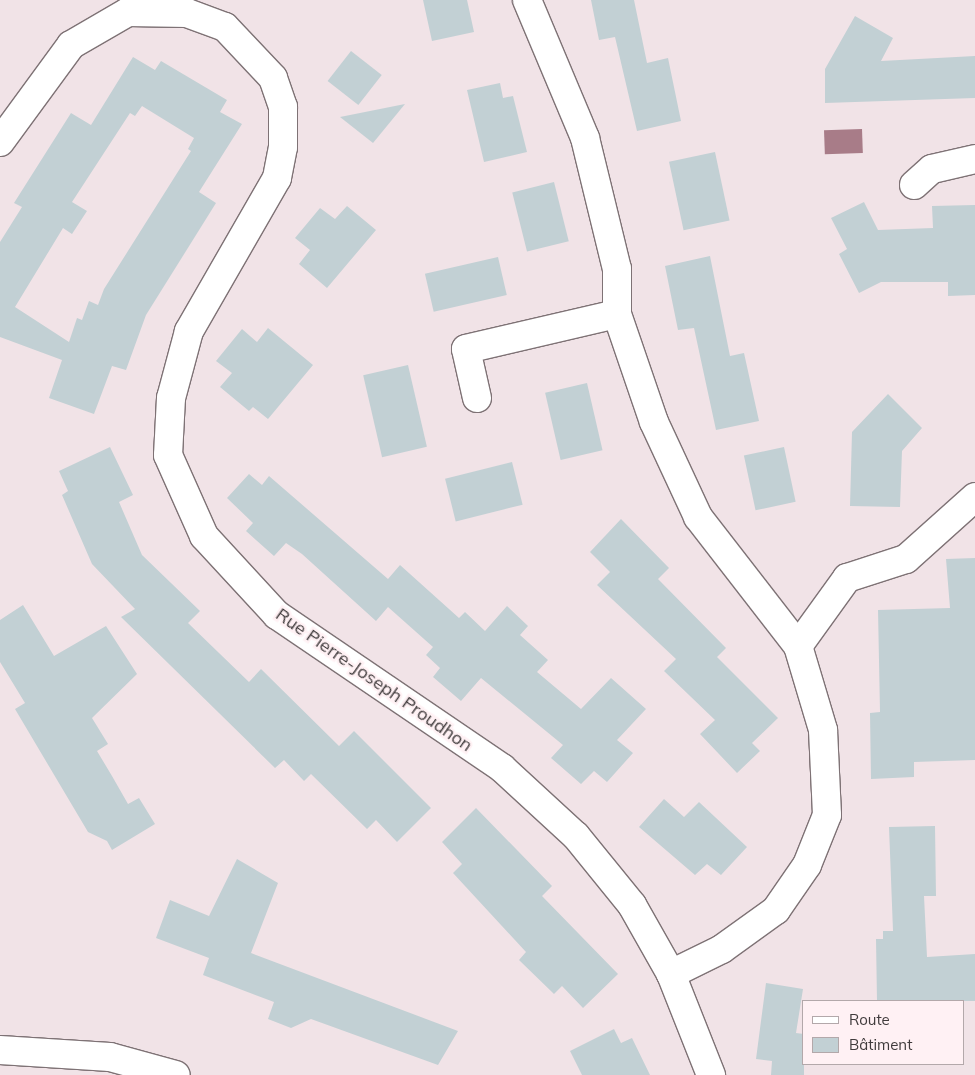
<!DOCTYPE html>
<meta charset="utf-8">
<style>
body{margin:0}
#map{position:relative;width:975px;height:1075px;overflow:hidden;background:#f1e3e7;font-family:Mulish,sans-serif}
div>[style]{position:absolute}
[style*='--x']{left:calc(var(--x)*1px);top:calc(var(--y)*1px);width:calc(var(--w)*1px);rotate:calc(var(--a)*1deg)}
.water>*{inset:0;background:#a87c88;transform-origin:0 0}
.building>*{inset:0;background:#c2d0d4;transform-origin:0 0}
.roads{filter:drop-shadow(1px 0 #7e7275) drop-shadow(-1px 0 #7e7275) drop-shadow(0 1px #7e7275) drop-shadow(0 -1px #7e7275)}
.street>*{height:28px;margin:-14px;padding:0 14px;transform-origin:14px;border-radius:14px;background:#fff}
.secondary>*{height:28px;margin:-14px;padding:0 14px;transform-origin:14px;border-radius:14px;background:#fff}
span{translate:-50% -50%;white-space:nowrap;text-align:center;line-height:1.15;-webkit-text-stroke:5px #fff1f4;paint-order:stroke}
.street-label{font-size:18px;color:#403b3c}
.legend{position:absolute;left:802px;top:1000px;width:162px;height:65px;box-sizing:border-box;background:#fff1f4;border:1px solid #b3a8aa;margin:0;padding:6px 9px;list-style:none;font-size:15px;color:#403b3c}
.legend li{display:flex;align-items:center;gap:10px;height:25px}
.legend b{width:25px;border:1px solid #b3a8aa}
</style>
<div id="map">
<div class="water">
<i style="left:862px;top:129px;width:24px;height:38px;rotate:88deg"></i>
</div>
<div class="building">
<i style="clip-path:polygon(423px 0,467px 0,474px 32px,432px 41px)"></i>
<i style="clip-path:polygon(591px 0,634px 0,647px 63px,668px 58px,681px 121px,637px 131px,615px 37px,599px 40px)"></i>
<i style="clip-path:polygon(855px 16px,893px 38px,881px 61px,975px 56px,975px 98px,825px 103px,825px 69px)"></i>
<i style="left:351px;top:51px;width:39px;height:38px;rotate:38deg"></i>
<i style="clip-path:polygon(evenodd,133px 57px,155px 70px,161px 61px,227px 100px,220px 112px,242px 124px,199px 192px,216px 203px,146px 315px,126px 370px,112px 366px,94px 414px,49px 398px,62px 360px,0 337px,0 242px,22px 207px,14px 203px,71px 113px,91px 125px,133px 57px,142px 106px,194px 138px,188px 149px,191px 151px,104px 289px,98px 305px,89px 301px,82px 320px,77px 318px,69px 342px,15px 307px,63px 228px,72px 234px,87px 211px,72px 202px,130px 113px,135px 116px,142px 106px)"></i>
<i style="clip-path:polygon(500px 83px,503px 98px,513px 96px,527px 152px,484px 162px,467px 90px)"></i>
<i style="clip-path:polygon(405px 104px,373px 143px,340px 117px)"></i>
<i style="left:715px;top:152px;width:70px;height:47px;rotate:78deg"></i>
<i style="left:554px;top:182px;width:61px;height:43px;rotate:76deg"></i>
<i style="clip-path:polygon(864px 202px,878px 230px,933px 228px,932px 206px,975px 205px,975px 295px,948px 296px,948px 282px,881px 282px,859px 293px,839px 254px,847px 249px,831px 218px)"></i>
<i style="clip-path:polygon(347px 206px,376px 230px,327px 288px,299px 264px,310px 250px,295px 238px,320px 208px,335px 219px)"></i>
<i style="clip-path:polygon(710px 256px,730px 356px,744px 353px,759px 421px,716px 430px,694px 328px,678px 330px,665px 266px)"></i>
<i style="left:498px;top:257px;width:39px;height:75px;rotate:77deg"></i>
<i style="clip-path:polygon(268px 328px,313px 365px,268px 419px,253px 407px,249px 411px,220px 387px,232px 373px,216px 361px,242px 329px,257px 342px)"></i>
<i style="left:408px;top:365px;width:84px;height:46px;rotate:77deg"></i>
<i style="left:587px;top:383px;width:69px;height:43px;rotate:77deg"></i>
<i style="clip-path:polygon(888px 394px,922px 428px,902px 451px,900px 507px,850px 506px,852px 432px)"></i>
<i style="clip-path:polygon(110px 447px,133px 495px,119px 502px,142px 555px,200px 611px,188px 623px,249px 682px,261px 669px,339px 746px,354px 731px,431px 808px,397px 842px,376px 820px,367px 829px,311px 774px,304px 781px,284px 760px,275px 768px,121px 617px,135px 609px,92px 564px,62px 495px,68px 491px,59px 471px)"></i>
<i style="left:784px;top:447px;width:56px;height:41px;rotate:78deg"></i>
<i style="left:512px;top:462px;width:44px;height:69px;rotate:76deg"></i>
<i style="clip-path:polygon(249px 474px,262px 485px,269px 476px,388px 579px,400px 565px,459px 618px,465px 612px,485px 631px,507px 606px,528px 626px,520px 635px,548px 660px,537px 672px,581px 709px,611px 678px,646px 709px,617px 740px,633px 753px,607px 782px,594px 771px,581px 784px,551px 758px,563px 745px,481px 678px,461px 701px,433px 677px,440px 668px,426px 655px,433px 647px,388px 607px,376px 621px,302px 554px,286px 543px,274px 556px,246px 531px,253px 523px,227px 498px)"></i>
<i style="clip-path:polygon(621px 519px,669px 568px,658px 579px,726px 648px,717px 657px,778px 718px,752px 743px,760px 751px,737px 773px,700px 734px,715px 720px,664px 671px,676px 659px,597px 585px,610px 572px,590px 552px)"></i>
<i style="clip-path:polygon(975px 558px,975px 760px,914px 762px,914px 777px,871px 779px,870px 713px,880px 712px,878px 610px,950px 608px,946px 559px)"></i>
<i style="clip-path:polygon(23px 605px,54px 656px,106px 626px,137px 674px,92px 718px,108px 744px,97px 751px,112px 776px,128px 804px,139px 798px,155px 824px,112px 850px,107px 841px,88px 832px,15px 709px,25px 703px,0 662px,0 620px)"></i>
<i style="clip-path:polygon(664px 799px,684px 817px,699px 802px,747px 847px,721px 875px,707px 864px,695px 875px,639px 827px)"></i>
<i style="clip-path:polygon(476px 808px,552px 886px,542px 896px,618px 974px,583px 1008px,562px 986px,554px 994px,519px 960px,526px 952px,453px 873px,462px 864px,442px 842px)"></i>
<i style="clip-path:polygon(935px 826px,936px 896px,924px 896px,927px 957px,975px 954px,975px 1001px,877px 1001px,876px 939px,883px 939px,883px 931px,893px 931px,889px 827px)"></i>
<i style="clip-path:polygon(237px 859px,278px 883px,251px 953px,458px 1031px,438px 1065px,311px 1019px,291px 1028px,268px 1019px,274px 1002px,203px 975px,209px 958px,156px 938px,170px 900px,209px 916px)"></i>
<i style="clip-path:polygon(766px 983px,803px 989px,796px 1033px,804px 1034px,804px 1075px,771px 1075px,772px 1061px,756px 1059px)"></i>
<i style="clip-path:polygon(614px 1029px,621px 1043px,632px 1038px,650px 1075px,582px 1075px,570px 1051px)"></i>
</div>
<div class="roads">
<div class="street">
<i style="--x:527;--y:0;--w:150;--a:67.2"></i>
<i style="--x:585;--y:138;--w:135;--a:76.3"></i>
<i style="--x:617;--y:269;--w:45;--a:90"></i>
<i style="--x:617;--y:314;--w:114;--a:71.1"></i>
<i style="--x:654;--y:422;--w:105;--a:65.1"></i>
<i style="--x:698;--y:517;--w:163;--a:52.2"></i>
<i style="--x:798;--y:646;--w:88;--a:73.4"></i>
<i style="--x:823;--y:730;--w:85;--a:87.3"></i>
<i style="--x:827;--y:815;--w:54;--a:111.8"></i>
<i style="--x:807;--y:865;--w:55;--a:124.6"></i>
<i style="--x:776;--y:910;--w:67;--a:144.2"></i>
<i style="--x:722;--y:949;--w:57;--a:153.9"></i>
<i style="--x:914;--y:185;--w:24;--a:-42"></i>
<i style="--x:932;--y:169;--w:44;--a:-13.1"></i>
<i style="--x:477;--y:398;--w:50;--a:-102.7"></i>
<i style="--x:466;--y:349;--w:155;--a:-13.1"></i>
<i style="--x:798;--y:646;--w:84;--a:-54.2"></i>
<i style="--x:847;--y:578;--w:62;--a:-17.9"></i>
<i style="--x:906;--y:559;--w:93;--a:-41.9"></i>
<i style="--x:0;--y:1050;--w:110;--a:3.6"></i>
<i style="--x:110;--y:1057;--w:68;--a:15.3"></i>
</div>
<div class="secondary">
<i style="--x:0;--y:142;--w:120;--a:-53.8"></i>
<i style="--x:71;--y:45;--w:66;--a:-30.1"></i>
<i style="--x:128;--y:12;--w:59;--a:1"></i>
<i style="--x:187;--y:13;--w:40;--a:20.2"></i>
<i style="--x:225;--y:27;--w:70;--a:46.7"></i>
<i style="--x:273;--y:78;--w:31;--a:71"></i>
<i style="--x:283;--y:107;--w:40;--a:90"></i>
<i style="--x:283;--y:147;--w:32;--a:101"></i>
<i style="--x:277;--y:178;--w:177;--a:119.9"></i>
<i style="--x:189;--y:331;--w:69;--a:105"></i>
<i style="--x:171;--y:398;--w:57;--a:93"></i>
<i style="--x:168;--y:455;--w:89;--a:66"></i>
<i style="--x:204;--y:536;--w:108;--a:47.3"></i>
<i style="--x:277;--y:615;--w:272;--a:34.2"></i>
<i style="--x:502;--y:768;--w:100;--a:42.6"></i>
<i style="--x:576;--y:836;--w:89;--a:50.9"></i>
<i style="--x:632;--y:905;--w:79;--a:60.5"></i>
<i style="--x:671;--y:974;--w:109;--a:68.4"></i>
</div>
</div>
<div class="street-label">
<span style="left:374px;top:680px;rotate:35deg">Rue Pierre-Joseph Proudhon</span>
</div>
<ul class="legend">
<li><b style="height:6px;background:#fff"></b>Route</li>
<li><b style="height:14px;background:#c2d0d4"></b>Bâtiment</li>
</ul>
</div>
